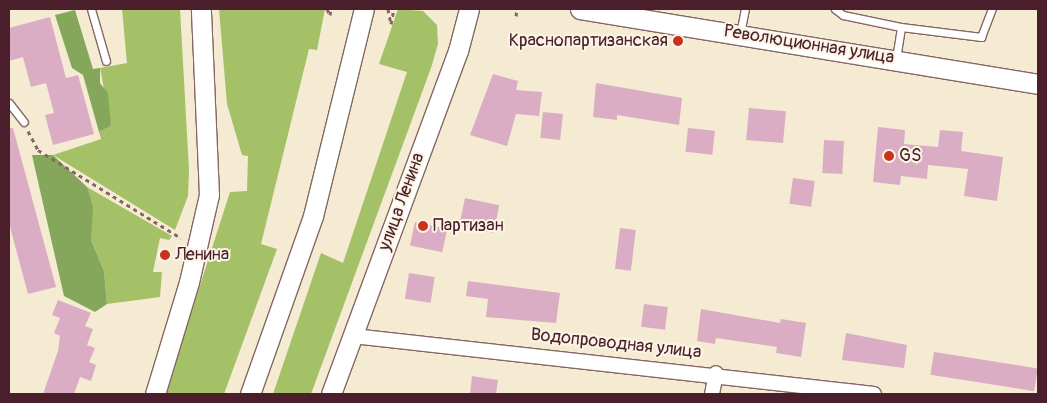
<!DOCTYPE html>
<meta charset="utf-8">
<style>
body{margin:0}
#map{position:relative;width:1047px;height:403px;overflow:hidden;background:#f4ebd2;font-family:Pangolin,sans-serif}
div>[style]{position:absolute}
[style*='--x']{left:calc(var(--x)*1px);top:calc(var(--y)*1px);width:calc(var(--w)*1px);rotate:calc(var(--a)*1deg)}
.green>*{inset:0;background:#a5c168}
.forest>*{inset:0;background:#84a75c}
.building>*{inset:0;background:#daadc4;transform-origin:0 0}
.path>*{height:3px;margin-top:-1.5px;transform-origin:0;background:repeating-linear-gradient(90deg,#866665 0 4px,transparent 0 8px)}
.roads{filter:drop-shadow(1px 0 #866665) drop-shadow(-1px 0 #866665) drop-shadow(0 1px #866665) drop-shadow(0 -1px #866665)}
.lane>*{height:7px;margin:-3.5px;padding:0 3.5px;transform-origin:3.5px;border-radius:3.5px;background:#fff}
.street>*{height:14px;margin:-7px;padding:0 7px;transform-origin:7px;border-radius:7px;background:#fff}
.secondary>*{height:19px;margin:-9.5px;padding:0 9.5px;transform-origin:9.5px;border-radius:9.5px;background:#fff}
.dots>*{width:14px;height:14px;translate:-50% -50%;box-sizing:border-box;border:2px solid #fcf5e5;border-radius:50%}
span{translate:-50% -50%;white-space:nowrap;text-align:center;line-height:1.15;-webkit-text-stroke:4px #fcf5e5;paint-order:stroke}
.poi-label{font-size:18px;color:#4a1f2b}
.right{translate:-100% -50%;text-align:right}
.left{translate:0 -50%;text-align:left}
.street-label{font-size:18px;color:#4a1f2b}
.frame{position:absolute;inset:0;border:10px solid #4a1f2b;pointer-events:none}
</style>
<div id="map">
<div class="green">
<i style="clip-path:polygon(122px 9px,180px 9px,189px 170px,188px 196px,175px 230px,53px 155px,101px 139px,99px 132px,111px 126px,100px 68px,127px 63px)"></i>
<i style="clip-path:polygon(219px 9px,325px 9px,317px 50px,309px 49px,261px 244px,277px 249px,224px 394px,165px 394px,230px 192px,247px 191px,248px 156px,242px 155px,227px 104px)"></i>
<i style="clip-path:polygon(398px 9px,423px 11px,437px 25px,438px 44px,431px 68px,311px 394px,273px 394px,321px 253px,343px 263px,407px 72px,379px 64px)"></i>
<i style="clip-path:polygon(87px 187px,172px 236px,169px 240px,160px 238px,153px 272px,162px 272px,160px 297px,107px 304px,104px 271px,91px 240px)"></i>
</div>
<div class="forest">
<i style="clip-path:polygon(75px 10px,93px 69px,100px 68px,100px 83px,108px 93px,111px 126px,99px 132px,83px 75px,72px 68px,55px 15px)"></i>
<i style="clip-path:polygon(32px 155px,53px 155px,87px 187px,93px 207px,91px 240px,104px 271px,107px 304px,95px 312px,64px 296px)"></i>
</div>
<div class="building">
<i style="clip-path:polygon(50px 17px,66px 78px,78px 75px,94px 134px,53px 145px,45px 115px,54px 113px,46px 83px,31px 87px,23px 57px,9px 61px,9px 28px)"></i>
<i style="clip-path:polygon(493px 74px,518px 81px,516px 90px,542px 92px,539px 116px,516px 114px,507px 146px,470px 135px)"></i>
<i style="clip-path:polygon(596px 83px,682px 98px,679px 125px,617px 115px,617px 120px,593px 117px)"></i>
<i style="left:749px;top:108px;width:37px;height:32px;rotate:5deg"></i>
<i style="left:543px;top:112px;width:20px;height:26px;rotate:6deg"></i>
<i style="clip-path:polygon(878px 127px,905px 130px,904px 144px,938px 147px,940px 130px,963px 132px,961px 151px,1003px 157px,997px 201px,964px 196px,968px 169px,928px 165px,927px 179px,901px 176px,900px 185px,873px 182px)"></i>
<i style="clip-path:polygon(9px 128px,13px 128px,56px 287px,28px 294px,9px 223px)"></i>
<i style="left:688px;top:128px;width:27px;height:24px;rotate:6deg"></i>
<i style="left:824px;top:140px;width:20px;height:33px;rotate:3deg"></i>
<i style="left:793px;top:178px;width:22px;height:26px;rotate:8deg"></i>
<i style="left:465px;top:198px;width:35px;height:28px;rotate:12deg"></i>
<i style="left:415px;top:222px;width:33px;height:24px;rotate:12deg"></i>
<i style="left:620px;top:228px;width:16px;height:41px;rotate:7deg"></i>
<i style="left:409px;top:273px;width:26px;height:26px;rotate:9deg"></i>
<i style="clip-path:polygon(468px 281px,560px 293px,556px 323px,486px 317px,488px 299px,466px 296px)"></i>
<i style="clip-path:polygon(58px 300px,91px 313px,85px 326px,93px 329px,87px 345px,95px 348px,89px 362px,96px 365px,91px 381px,80px 377px,74px 394px,43px 394px,58px 351px,60px 336px,54px 333px,60px 318px,52px 315px)"></i>
<i style="left:644px;top:304px;width:24px;height:23px;rotate:7deg"></i>
<i style="clip-path:polygon(701px 309px,780px 323px,781px 319px,806px 323px,801px 357px,776px 353px,777px 347px,716px 338px,715px 344px,697px 341px)"></i>
<i style="clip-path:polygon(846px 333px,907px 345px,904px 368px,842px 360px)"></i>
<i style="left:934px;top:352px;width:105px;height:23px;rotate:9deg"></i>
<i style="clip-path:polygon(472px 376px,498px 380px,496px 394px,470px 394px)"></i>
</div>
<div class="path">
<i style="--x:327;--y:9;--w:7;--a:63"></i>
<i style="--x:330;--y:15;--w:6;--a:-81"></i>
<i style="--x:388;--y:9;--w:15;--a:79"></i>
<i style="--x:391;--y:24;--w:15;--a:-79"></i>
<i style="--x:516;--y:16;--w:7;--a:-82"></i>
<i style="--x:28;--y:131;--w:21;--a:62"></i>
<i style="--x:38;--y:150;--w:168;--a:31.6"></i>
</div>
<div class="roads">
<div class="lane">
<i style="--x:91;--y:9;--w:54;--a:73.9"></i>
<i style="--x:835;--y:9;--w:10;--a:37"></i>
<i style="--x:843;--y:15;--w:59;--a:11.7"></i>
<i style="--x:740;--y:34;--w:25;--a:-79"></i>
<i style="--x:896;--y:59;--w:32;--a:-81"></i>
<i style="--x:901;--y:27;--w:81;--a:7.1"></i>
<i style="--x:981;--y:37;--w:30;--a:-69"></i>
<i style="--x:9;--y:103;--w:24;--a:52"></i>
</div>
<div class="street">
<i style="--x:353;--y:336;--w:524;--a:6.35"></i>
<i style="--x:712;--y:394;--w:21;--a:-79"></i>
</div>
<div class="secondary">
<i style="--x:580;--y:9;--w:464;--a:9.3"></i>
<i style="--x:155;--y:394;--w:117;--a:-73.1"></i>
<i style="--x:189;--y:282;--w:89;--a:-77.1"></i>
<i style="--x:209;--y:195;--w:186;--a:-92.5"></i>
<i style="--x:250;--y:394;--w:189;--a:-70.5"></i>
<i style="--x:313;--y:216;--w:213;--a:-76.2"></i>
<i style="--x:331;--y:394;--w:366;--a:-69.7"></i>
<i style="--x:458;--y:51;--w:43;--a:-75.3"></i>
</div>
</div>
<div class="dots">
<i style="left:678px;top:41px;background:#c8321e"></i>
<i style="left:889px;top:156px;background:#c8321e"></i>
<i style="left:423px;top:226px;background:#c8321e"></i>
<i style="left:165px;top:255px;background:#c8321e"></i>
</div>
<div class="poi-label">
<span class="right" style="left:668px;top:41px">Краснопартизанская</span>
<span class="left" style="left:899px;top:156px">GS</span>
<span class="left" style="left:433px;top:226px">Партизан</span>
<span class="left" style="left:175px;top:255px">Ленина</span>
</div>
<div class="street-label">
<span style="left:809px;top:45px;rotate:9deg">Революционная улица</span>
<span style="left:402px;top:202px;rotate:-70deg">улица Ленина</span>
<span style="left:616px;top:344px;rotate:6deg">Водопроводная улица</span>
</div>
<div class="frame"></div>
</div>
